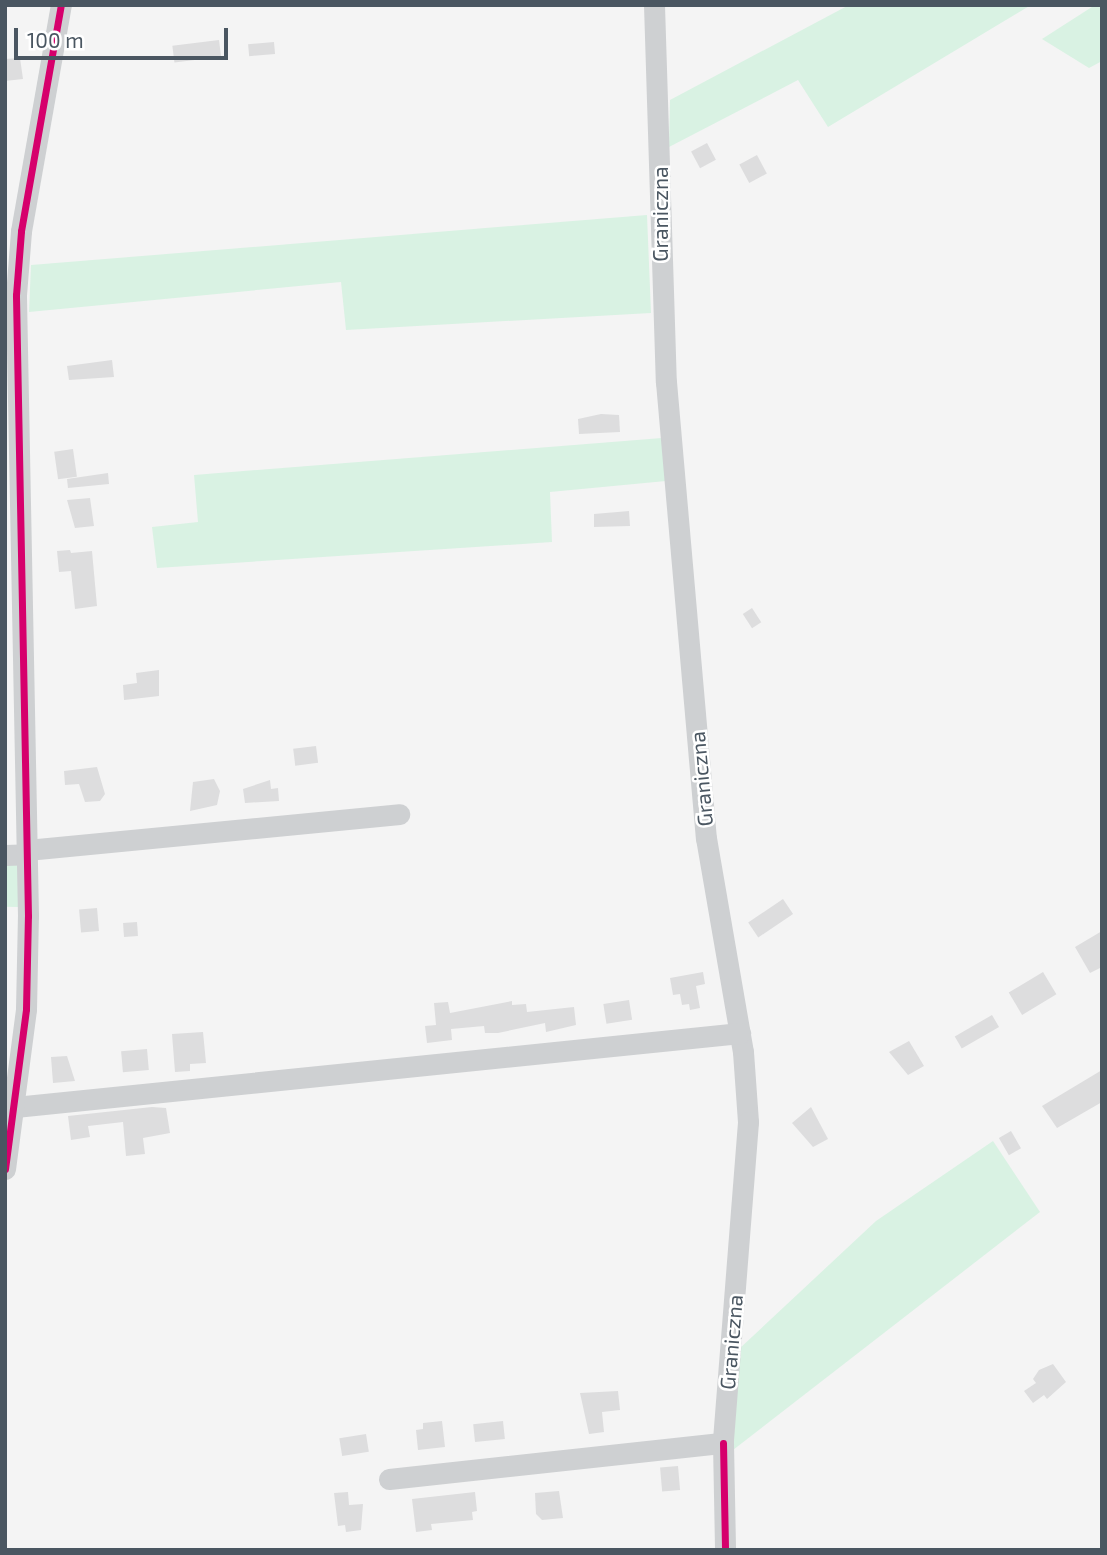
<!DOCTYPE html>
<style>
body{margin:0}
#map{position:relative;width:1107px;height:1555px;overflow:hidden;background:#f4f4f4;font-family:"Exo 2",sans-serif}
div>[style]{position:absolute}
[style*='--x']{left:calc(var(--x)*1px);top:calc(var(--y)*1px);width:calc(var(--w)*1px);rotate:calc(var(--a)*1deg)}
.green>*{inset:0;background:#d9f2e3;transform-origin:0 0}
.building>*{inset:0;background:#ddddde;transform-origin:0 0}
.minor>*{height:21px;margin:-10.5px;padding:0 10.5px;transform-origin:10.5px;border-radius:10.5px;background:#ced0d2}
.cycleway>*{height:7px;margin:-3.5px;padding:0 3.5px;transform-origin:3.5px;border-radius:3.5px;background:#d6006c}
span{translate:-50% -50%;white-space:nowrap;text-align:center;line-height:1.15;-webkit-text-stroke:5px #fff;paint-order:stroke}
.street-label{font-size:21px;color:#4a5661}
.frame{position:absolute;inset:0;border:7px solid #4a5661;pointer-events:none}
.scale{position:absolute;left:14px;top:28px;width:214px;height:32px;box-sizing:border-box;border:4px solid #4a5661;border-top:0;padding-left:9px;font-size:21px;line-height:24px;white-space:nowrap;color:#4a5661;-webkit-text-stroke:5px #fff;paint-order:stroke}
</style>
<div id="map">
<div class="green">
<i style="clip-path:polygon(849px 5px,1031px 5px,828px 127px,798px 80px,669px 147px,670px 100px)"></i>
<i style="clip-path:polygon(1095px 5px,1102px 5px,1102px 61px,1089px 68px,1042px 39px)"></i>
<i style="clip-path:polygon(647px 215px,651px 313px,346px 330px,341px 282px,29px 312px,31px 265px)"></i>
<i style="clip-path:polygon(662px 438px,666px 481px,550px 492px,552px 542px,157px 568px,152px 527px,198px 522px,194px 475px)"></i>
<i style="left:19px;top:860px;width:47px;height:14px;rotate:91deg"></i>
<i style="clip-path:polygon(993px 1141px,1040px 1212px,733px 1450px,739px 1349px,876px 1221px)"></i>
</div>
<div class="building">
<i style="left:219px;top:40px;width:17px;height:47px;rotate:83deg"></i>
<i style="left:274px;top:42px;width:12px;height:26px;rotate:85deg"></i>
<i style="clip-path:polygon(20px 58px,23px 79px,5px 81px,5px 59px)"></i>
<i style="left:707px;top:143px;width:19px;height:18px;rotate:62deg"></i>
<i style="left:757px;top:155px;width:21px;height:20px;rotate:62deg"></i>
<i style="clip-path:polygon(112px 360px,114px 377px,69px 380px,67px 366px)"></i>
<i style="clip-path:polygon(601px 414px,619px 415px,620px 432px,579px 434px,578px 419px)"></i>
<i style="left:73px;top:449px;width:28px;height:19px;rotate:82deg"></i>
<i style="clip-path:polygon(108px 473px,109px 484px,68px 488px,67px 479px)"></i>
<i style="clip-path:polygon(90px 498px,94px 526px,75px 528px,67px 500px)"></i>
<i style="clip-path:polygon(629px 511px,630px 526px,594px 527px,594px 514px)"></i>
<i style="clip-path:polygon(70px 550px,71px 553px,92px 551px,97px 606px,75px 609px,71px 571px,59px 572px,57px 551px)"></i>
<i style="left:752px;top:608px;width:17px;height:11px;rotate:57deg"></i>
<i style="clip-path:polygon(159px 670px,159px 696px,124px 700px,123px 685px,137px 683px,136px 673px)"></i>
<i style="left:316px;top:746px;width:17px;height:23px;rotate:83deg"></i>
<i style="clip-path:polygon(97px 767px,105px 794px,100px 801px,85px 802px,79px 784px,65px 785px,64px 771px)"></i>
<i style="clip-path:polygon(214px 779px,220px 791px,217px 805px,190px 811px,193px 782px)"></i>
<i style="clip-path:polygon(270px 780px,271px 789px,278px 788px,279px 801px,245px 803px,243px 789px)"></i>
<i style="left:783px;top:899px;width:18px;height:42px;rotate:56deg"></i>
<i style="left:97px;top:908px;width:23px;height:18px;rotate:85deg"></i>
<i style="left:137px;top:922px;width:14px;height:14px;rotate:86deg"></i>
<i style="clip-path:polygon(1102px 931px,1102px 967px,1090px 973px,1075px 947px)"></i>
<i style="clip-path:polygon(703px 972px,705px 984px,696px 986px,700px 1008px,690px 1010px,689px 1004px,682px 1005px,680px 994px,673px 995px,670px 978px)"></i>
<i style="left:1043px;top:972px;width:26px;height:40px;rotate:59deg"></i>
<i style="left:629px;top:1000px;width:20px;height:26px;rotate:81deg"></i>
<i style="clip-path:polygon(512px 1001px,512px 1005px,526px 1004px,527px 1012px,574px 1007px,576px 1025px,546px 1032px,545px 1023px,498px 1033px,485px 1033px,484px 1026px,451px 1029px,452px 1040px,427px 1043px,425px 1026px,436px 1025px,434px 1003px,448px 1002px,450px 1013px)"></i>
<i style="left:992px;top:1015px;width:14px;height:43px;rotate:60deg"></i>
<i style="clip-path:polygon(203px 1032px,206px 1063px,190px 1064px,190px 1071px,175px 1072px,172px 1034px)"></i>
<i style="clip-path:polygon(909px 1041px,924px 1066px,908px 1075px,889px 1052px)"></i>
<i style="left:147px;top:1049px;width:21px;height:26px;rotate:85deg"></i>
<i style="clip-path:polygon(67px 1056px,75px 1081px,53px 1083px,51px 1057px)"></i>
<i style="clip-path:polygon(1102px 1070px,1102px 1102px,1057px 1128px,1042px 1106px)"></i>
<i style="clip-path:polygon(152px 1107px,166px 1108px,170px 1133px,143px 1138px,145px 1154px,126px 1156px,123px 1122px,88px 1126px,90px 1137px,71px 1140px,68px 1116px)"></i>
<i style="clip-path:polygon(811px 1107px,828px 1139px,813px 1147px,792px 1123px)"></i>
<i style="left:1011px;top:1131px;width:20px;height:14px;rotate:60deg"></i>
<i style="clip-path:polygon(1053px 1364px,1066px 1382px,1047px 1399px,1044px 1395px,1033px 1403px,1024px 1391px,1036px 1383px,1033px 1379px,1039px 1370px)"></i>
<i style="clip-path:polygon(618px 1391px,620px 1410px,602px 1412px,604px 1432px,589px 1434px,580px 1393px)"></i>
<i style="clip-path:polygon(442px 1421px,445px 1447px,418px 1450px,416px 1430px,423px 1429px,423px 1423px)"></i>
<i style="left:503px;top:1421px;width:18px;height:30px;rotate:84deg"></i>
<i style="left:366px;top:1434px;width:18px;height:27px;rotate:81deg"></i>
<i style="left:678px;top:1466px;width:24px;height:18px;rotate:85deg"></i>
<i style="clip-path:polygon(559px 1491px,563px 1518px,542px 1520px,536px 1514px,535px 1493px)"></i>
<i style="clip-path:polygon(348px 1492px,349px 1505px,363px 1504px,361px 1530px,346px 1532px,345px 1525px,338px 1526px,334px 1493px)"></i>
<i style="clip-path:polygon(475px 1492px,477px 1511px,472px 1512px,473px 1520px,431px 1524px,432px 1530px,416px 1532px,412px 1499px)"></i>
</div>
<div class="minor">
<i style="--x:654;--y:5;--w:377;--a:88.2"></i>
<i style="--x:666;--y:382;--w:458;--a:85"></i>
<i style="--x:706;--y:838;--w:217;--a:80.2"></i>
<i style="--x:743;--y:1052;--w:70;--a:85.9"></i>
<i style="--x:748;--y:1122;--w:322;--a:94.5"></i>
<i style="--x:723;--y:1443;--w:107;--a:88.9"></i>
<i style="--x:27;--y:850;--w:374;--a:-5.5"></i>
<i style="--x:5;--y:855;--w:23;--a:-2"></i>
<i style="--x:15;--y:1107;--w:729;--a:-5.83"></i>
<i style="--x:5;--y:1169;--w:161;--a:-82.5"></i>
<i style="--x:26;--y:1009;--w:93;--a:-88.8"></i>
<i style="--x:28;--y:916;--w:621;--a:-91.11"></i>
<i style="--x:16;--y:295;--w:64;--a:-85.5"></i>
<i style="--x:21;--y:231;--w:230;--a:-80"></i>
<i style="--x:389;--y:1479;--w:336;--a:-6.2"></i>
</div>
<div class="cycleway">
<i style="--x:5;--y:1169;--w:161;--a:-82.5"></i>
<i style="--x:26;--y:1009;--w:93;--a:-88.8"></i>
<i style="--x:28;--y:916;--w:621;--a:-91.11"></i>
<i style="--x:16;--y:295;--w:64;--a:-85.5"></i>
<i style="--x:21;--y:231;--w:230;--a:-80"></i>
<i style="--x:723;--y:1443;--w:107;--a:88.9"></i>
</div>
<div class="street-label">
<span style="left:660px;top:214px;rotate:-90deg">Graniczna</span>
<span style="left:701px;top:779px;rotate:-95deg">Graniczna</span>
<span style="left:731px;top:1342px;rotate:-85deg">Graniczna</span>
</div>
<div class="frame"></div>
<div class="scale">100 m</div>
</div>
